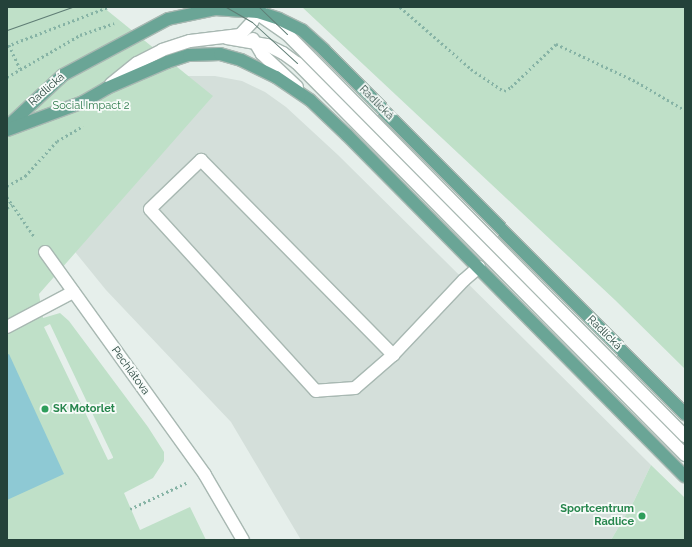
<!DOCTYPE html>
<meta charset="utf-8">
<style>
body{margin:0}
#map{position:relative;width:692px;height:547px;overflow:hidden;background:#e6efeb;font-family:Raleway,sans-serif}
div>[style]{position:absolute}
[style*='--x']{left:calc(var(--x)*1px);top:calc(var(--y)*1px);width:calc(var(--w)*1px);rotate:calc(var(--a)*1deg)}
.built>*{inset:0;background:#d4dfda}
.green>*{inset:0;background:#bfe0c8}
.water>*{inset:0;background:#8ec9d4}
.path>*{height:2.5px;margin-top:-1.25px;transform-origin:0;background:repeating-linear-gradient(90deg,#86b3a5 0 2px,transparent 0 5px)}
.roads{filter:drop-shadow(1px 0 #a8b8b2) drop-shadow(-1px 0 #a8b8b2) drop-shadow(0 1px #a8b8b2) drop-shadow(0 -1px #a8b8b2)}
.minor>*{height:12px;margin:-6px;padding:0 6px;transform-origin:6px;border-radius:6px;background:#fff}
.major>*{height:12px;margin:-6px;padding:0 6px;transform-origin:6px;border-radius:6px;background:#6aa596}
.tram>*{height:1px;margin:-0.5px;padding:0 0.5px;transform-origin:0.5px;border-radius:0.5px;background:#5f7d75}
.dots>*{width:11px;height:11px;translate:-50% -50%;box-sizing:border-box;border:2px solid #f7fbf9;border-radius:50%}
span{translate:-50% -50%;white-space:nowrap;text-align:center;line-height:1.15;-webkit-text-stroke:3.5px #f7fbf9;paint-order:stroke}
.street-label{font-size:11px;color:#24423a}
.park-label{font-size:11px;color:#2d7a4b}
.leisure-label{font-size:11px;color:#27864d;font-weight:700}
.left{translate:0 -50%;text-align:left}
.right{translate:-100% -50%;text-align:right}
.frame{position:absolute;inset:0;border:8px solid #24423a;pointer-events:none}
</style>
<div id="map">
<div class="built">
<i style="clip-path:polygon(188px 76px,215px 76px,242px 81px,265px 92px,286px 107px,338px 155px,651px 465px,634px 501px,611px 540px,301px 540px,231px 422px,106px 290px,24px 189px)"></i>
</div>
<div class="green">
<i style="clip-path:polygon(evenodd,7px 7px,103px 7px,213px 96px,39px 294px,43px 318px,60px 313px,69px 321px,148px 427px,164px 452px,164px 461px,153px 478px,124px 493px,140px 530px,190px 507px,206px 540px,7px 540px,7px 7px,50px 324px,113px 457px,113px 458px,108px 460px,44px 327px,50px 324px)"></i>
<i style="clip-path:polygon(302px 7px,685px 7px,685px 369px,615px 300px)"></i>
<i style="clip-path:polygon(651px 465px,685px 498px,685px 540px,611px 540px,634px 501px)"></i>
</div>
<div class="water">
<i style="clip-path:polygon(9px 354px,64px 474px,7px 500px,7px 355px)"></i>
</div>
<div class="path">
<i style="--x:400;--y:7;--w:94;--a:41.1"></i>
<i style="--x:471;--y:69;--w:40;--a:34"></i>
<i style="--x:504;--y:91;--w:8;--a:-30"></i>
<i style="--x:511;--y:87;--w:62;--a:-43.7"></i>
<i style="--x:556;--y:44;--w:89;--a:25.1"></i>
<i style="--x:637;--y:82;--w:56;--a:30.3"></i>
<i style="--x:9;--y:45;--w:26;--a:65"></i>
<i style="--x:7;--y:46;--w:108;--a:-21.1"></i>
<i style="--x:7;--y:77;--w:84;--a:-29.9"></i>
<i style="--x:80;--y:35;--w:36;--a:-19"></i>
<i style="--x:7;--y:186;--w:21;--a:-29"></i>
<i style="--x:25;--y:176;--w:47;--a:-47.6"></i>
<i style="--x:57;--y:141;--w:30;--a:-30"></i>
<i style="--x:7;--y:197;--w:47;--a:55.3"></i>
<i style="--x:7;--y:208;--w:6;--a:-39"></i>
<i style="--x:130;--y:509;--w:62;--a:-24.9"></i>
</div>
<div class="roads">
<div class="minor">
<i style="--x:261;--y:16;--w:32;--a:35"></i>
<i style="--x:287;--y:34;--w:566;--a:45.29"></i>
<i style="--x:227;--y:38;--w:41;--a:9.9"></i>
<i style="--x:267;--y:45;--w:18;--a:27"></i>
<i style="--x:283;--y:53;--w:17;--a:36"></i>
<i style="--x:297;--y:63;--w:552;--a:45.29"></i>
<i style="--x:253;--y:39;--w:17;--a:59"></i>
<i style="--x:262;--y:54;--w:48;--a:43.3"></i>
<i style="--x:111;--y:84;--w:33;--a:-39"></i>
<i style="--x:137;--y:63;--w:28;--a:-27"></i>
<i style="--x:162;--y:50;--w:29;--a:-18"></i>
<i style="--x:190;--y:41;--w:50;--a:-6.8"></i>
<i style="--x:240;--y:35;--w:18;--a:-47"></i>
<i style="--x:252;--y:22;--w:17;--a:-59"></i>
<i style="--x:45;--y:252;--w:274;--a:54.3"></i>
<i style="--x:205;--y:475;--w:75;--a:59.7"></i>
<i style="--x:7;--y:327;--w:75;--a:-27.9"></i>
<i style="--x:393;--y:355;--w:50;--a:139"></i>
<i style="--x:355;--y:388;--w:39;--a:176"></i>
<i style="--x:316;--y:391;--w:246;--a:-132.4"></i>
<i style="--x:150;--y:209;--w:71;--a:-43.9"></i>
<i style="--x:201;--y:160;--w:274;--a:45.4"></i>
<i style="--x:393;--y:355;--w:103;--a:-46.6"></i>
<i style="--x:464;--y:280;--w:20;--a:-41"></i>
</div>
<div class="major">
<i style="--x:7;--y:127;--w:76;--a:-42.9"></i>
<i style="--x:63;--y:75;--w:119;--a:-28.1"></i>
<i style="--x:168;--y:19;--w:48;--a:-12"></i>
<i style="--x:215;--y:9;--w:43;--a:4"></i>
<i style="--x:258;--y:12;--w:22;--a:18"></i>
<i style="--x:279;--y:19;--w:25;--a:26"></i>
<i style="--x:302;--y:30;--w:30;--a:42"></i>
<i style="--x:324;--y:50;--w:513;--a:45.24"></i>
<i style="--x:7;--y:130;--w:81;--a:-20.2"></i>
<i style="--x:83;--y:102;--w:28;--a:-30"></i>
<i style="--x:107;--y:88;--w:65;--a:-23.4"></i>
<i style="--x:167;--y:62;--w:23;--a:-18"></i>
<i style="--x:189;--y:55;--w:31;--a:-2"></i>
<i style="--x:220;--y:54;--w:22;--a:16"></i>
<i style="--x:241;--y:60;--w:39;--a:26"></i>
<i style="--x:276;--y:77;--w:41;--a:34.1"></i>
<i style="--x:310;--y:100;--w:51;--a:43.4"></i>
<i style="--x:347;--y:135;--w:480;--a:45.3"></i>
</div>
</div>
<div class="tram">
<i style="--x:226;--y:7;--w:30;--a:30"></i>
<i style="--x:252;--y:22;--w:61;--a:42.3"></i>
<i style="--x:259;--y:7;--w:39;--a:44"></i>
<i style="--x:7;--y:30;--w:69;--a:-19.5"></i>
</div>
<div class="dots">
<i style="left:45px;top:409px;background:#2e9e5b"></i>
<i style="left:642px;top:516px;background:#2e9e5b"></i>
</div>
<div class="street-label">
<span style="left:47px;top:90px;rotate:-41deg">Radlická</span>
<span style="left:376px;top:103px;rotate:45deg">Radlická</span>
<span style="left:604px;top:333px;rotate:45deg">Radlická</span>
<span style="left:130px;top:371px;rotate:54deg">Pechlátova</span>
</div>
<div class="park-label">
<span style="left:91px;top:106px">Social Impact 2</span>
</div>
<div class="leisure-label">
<span class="left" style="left:53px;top:409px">SK Motorlet</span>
<span class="right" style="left:634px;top:516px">Sportcentrum<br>Radlice</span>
</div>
<div class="frame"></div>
</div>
